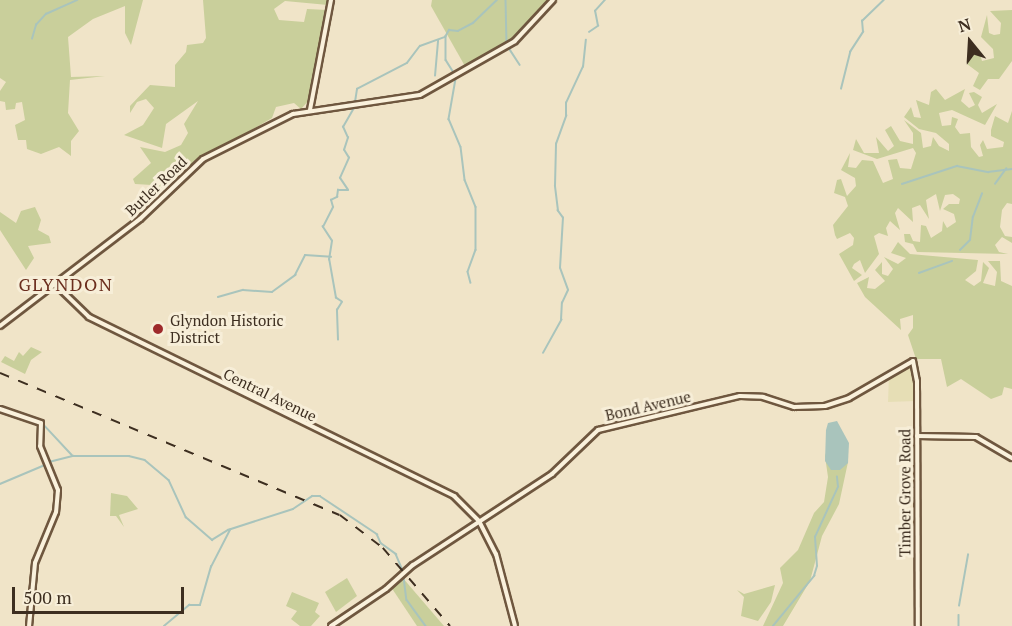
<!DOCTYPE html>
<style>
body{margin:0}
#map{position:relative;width:1012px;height:626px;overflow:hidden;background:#f0e4c8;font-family:"PT Serif",serif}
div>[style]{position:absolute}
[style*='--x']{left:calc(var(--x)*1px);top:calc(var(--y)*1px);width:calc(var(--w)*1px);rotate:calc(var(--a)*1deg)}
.farmland>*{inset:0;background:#e6deb5}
.green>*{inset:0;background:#c9cf9b}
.water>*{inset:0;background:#a9c4bc}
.stream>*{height:1.5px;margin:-0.75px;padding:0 0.75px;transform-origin:0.75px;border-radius:0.75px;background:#a9c4bc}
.roads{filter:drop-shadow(2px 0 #6f573f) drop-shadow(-2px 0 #6f573f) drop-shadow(0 2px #6f573f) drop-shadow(0 -2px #6f573f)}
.secondary>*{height:4px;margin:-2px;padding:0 2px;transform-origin:2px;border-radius:2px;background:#faf1dc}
.rail>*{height:1.5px;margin-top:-0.75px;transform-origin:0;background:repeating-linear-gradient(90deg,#3d2e20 0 10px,transparent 0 20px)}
.dots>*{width:16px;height:16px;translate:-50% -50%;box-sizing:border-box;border:3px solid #f7eed8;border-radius:50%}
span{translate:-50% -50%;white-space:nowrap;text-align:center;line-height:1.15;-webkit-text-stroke:6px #f7eed8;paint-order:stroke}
.street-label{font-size:15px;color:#3d2e20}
.poi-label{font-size:15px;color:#3d2e20}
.left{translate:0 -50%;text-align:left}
.quarter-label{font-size:18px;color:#6b2e1e;letter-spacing:1.5px}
.north{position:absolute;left:940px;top:12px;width:60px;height:60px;-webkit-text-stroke:4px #f7eed8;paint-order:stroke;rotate:342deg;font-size:16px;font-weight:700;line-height:24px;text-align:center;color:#3d2e20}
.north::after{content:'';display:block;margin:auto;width:21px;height:27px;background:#3d2e20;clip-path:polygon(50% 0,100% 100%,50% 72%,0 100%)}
.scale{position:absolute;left:12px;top:587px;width:172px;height:27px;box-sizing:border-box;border:3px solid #3d2e20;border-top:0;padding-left:8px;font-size:18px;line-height:21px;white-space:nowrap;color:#3d2e20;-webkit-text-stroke:4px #f7eed8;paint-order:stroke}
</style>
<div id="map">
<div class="farmland">
<i style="clip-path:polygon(913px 364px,915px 401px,888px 402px,889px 375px)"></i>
</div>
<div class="green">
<i style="clip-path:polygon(0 0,143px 0,131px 45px,125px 33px,125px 6px,93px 19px,68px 37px,71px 77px,105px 76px,70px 80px,68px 113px,79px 131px,71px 141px,71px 156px,59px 147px,41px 154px,27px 149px,26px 140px,18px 140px,15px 125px,25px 120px,22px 102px,16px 103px,15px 109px,6px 110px,5px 102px,0 101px,0 91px,6px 82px,0 78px)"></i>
<i style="clip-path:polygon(203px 0,328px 0,328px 5px,285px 1px,274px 9px,279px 20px,304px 22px,307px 9px,327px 10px,310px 99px,301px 109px,294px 103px,276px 107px,272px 118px,187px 167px,154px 198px,156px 190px,152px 185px,135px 184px,133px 179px,151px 163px,140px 147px,165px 152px,181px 145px,188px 133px,184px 124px,198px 101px,166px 124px,162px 148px,124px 135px,143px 125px,154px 108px,146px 99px,137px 102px,130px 113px,130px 106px,150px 85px,175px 87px,175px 65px,186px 52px,187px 45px,203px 43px,206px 38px)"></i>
<i style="clip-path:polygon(432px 0,552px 0,520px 36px,466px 68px,431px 6px)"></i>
<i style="clip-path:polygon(1012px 10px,1012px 61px,999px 79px,988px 79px,980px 90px,973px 86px,979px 73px,967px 64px,978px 48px,982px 61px,994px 58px,993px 49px,981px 37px,987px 15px,989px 33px,994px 35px,1000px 34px,1001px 23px,990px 11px)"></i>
<i style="clip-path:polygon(936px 89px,945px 100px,965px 89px,961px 101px,969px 108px,975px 105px,969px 93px,974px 92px,982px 97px,978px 105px,982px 113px,997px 104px,985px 125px,952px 110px,939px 113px,942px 126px,951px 125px,952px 117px,958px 119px,955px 127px,960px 134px,970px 133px,971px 147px,979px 157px,983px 156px,980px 145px,983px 140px,987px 149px,1003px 147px,1004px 142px,991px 136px,991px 130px,995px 116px,1008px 123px,1012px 111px,1012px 204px,1007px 203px,1002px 210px,1000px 227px,1005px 236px,1012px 237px,1012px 243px,1002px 237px,995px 245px,999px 252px,1008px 254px,917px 252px,913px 244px,905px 242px,904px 234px,910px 234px,913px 241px,920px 242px,921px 225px,926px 226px,931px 238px,942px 231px,943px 221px,947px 228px,956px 222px,954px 214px,943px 209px,949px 204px,959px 204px,960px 199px,953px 194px,945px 195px,940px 211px,936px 194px,926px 200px,929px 219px,920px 205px,912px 208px,913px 222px,898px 208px,895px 213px,900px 230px,890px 221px,886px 228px,888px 236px,879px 233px,874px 236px,879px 254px,865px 273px,860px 260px,854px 264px,852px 268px,862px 275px,854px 281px,839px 254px,853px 245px,854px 238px,850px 233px,837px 239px,835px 235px,833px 225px,848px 206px,845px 197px,834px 193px,837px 180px,841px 179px,847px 196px,856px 186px,855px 178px,841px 170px,850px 153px,848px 167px,856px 168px,862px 160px,873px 161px,883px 183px,893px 179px,888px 160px,897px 159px,900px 168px,911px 169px,916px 153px,913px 148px,877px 159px,853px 150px,856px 139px,864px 153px,879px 153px,876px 137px,888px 151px,894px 146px,885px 130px,891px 126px,900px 141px,913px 144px,913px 133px,904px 120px,921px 133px,923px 148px,931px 146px,933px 137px,939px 146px,949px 151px,949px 144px,936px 133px,919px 129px,904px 117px,911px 107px,914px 117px,921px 118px,916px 100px,929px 105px,931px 92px)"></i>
<i style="clip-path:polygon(35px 207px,41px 220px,38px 230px,49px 236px,51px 243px,28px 246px,34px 258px,26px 270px,0 230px,0 212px,16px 223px,21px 211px)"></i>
<i style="clip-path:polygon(898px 242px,910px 254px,978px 260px,976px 271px,965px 280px,974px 286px,981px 281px,983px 262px,989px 268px,983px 283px,995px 286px,997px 272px,988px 261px,1000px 261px,1001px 281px,1012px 286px,1012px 389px,1004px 387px,1002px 395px,991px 399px,961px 379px,947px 387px,941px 359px,916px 359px,908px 335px,913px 328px,913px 315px,900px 319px,901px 330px,865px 297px,857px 283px,869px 277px,867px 288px,875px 289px,885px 281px,875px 270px,882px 262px,882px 274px,888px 276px,893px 269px,884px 257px,898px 264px,906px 258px,891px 253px)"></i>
<i style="clip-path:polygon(31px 347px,42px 352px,31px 360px,25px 374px,1px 362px,5px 356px,14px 361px,19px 352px,23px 356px)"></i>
<i style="clip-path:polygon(830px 441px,847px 448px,848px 462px,839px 504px,822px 536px,810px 581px,783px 626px,763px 626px,783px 583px,780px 568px,798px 550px,814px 513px,824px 502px,828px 477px,825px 456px)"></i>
<i style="clip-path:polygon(111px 493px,127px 496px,138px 509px,119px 515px,124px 527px,116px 516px,110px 516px)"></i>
<i style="clip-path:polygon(402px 577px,444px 626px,417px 626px,391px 587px)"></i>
<i style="clip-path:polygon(347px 578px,357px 596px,336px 612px,325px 592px)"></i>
<i style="clip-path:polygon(775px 585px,771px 602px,758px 621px,741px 616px,744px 597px,737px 590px,744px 594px)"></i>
<i style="clip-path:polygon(292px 592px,319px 603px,315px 612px,320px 616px,311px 626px,300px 626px,291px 619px,297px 611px,286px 606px)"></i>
</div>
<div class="water">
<i style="clip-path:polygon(837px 421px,849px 443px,848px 463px,840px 470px,831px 470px,825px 461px,826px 430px,828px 423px)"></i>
</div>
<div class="stream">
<i style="--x:506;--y:0;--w:43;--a:88.7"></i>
<i style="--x:589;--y:32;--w:11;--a:-34"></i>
<i style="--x:598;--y:26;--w:15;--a:-101"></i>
<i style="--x:595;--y:11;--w:15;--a:-48"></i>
<i style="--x:446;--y:36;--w:24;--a:90"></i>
<i style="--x:446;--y:60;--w:15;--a:58"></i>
<i style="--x:32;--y:39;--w:15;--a:-74"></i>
<i style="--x:36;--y:25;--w:15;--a:-48"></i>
<i style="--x:46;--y:14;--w:34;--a:-24"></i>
<i style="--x:509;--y:48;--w:20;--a:57"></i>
<i style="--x:435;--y:76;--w:35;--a:-85"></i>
<i style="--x:456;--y:79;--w:41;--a:99.9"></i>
<i style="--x:449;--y:119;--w:30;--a:67"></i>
<i style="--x:461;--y:147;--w:33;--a:83"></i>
<i style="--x:465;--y:180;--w:29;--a:68"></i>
<i style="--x:476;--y:207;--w:43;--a:90"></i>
<i style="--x:476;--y:250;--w:23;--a:110"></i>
<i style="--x:468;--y:272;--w:11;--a:75"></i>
<i style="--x:841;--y:89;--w:38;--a:-76"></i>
<i style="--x:850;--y:52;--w:24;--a:-57"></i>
<i style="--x:863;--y:32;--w:11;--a:-95"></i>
<i style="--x:862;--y:21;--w:30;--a:-44"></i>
<i style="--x:355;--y:102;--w:13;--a:-81"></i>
<i style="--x:357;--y:89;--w:56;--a:-27.5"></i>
<i style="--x:407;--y:63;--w:21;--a:-53"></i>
<i style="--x:420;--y:46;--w:27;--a:-20"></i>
<i style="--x:445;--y:37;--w:8;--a:-60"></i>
<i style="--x:449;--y:30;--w:9;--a:6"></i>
<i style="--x:458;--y:31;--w:17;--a:-28"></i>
<i style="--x:473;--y:23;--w:33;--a:-44"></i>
<i style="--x:902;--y:184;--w:58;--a:-18.1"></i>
<i style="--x:957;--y:166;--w:32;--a:11"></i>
<i style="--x:988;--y:172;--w:24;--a:-7"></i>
<i style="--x:995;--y:184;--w:19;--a:-54"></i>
<i style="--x:960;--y:250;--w:14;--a:-45"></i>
<i style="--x:970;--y:240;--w:23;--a:-83"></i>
<i style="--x:973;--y:217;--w:25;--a:-69"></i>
<i style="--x:919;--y:273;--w:35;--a:-20"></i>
<i style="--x:218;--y:297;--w:26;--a:-16"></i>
<i style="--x:243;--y:290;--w:29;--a:4"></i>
<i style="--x:272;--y:292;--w:29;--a:-36"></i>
<i style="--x:295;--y:275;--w:22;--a:-63"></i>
<i style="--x:305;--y:255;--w:26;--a:4"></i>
<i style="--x:338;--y:340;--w:30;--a:-92"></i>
<i style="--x:337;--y:310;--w:9;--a:-58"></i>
<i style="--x:342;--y:302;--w:7;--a:-146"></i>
<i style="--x:336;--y:298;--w:39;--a:-100"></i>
<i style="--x:329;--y:260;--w:19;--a:-81"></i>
<i style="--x:332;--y:241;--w:17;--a:-123"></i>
<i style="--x:323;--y:227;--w:22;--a:-63"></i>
<i style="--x:333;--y:207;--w:7;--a:-106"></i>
<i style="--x:331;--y:200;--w:7;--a:-27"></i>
<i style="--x:337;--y:197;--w:7;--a:-82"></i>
<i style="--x:338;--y:190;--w:10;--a:0"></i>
<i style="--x:348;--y:190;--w:14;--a:-124"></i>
<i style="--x:340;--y:178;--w:22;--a:-66"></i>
<i style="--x:349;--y:158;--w:9;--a:-122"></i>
<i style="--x:344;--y:150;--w:13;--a:-72"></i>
<i style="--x:348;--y:138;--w:12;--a:-114"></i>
<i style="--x:343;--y:127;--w:22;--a:-60"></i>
<i style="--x:543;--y:353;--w:38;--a:-61"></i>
<i style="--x:561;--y:320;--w:17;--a:-87"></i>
<i style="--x:562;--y:303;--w:14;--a:-65"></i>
<i style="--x:568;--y:290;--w:23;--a:-110"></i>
<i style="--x:560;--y:268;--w:50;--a:-86.6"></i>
<i style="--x:563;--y:218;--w:9;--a:-126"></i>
<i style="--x:558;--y:211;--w:25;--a:-97"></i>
<i style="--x:555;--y:186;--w:42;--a:-88.6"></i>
<i style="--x:556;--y:144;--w:30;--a:-70"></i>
<i style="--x:566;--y:116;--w:13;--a:-90"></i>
<i style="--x:566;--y:103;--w:40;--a:-65"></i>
<i style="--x:583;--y:67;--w:27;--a:-84"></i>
<i style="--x:0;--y:406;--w:39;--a:19"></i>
<i style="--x:45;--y:426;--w:40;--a:47"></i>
<i style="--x:49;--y:462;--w:25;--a:-14"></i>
<i style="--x:73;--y:456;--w:56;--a:0"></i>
<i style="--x:129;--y:456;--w:16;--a:14"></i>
<i style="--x:145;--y:460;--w:31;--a:40"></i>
<i style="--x:169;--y:480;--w:41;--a:65.3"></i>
<i style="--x:186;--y:517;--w:35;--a:41"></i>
<i style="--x:212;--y:540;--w:19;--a:-32"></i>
<i style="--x:228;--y:530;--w:68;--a:-17.9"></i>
<i style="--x:293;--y:509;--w:23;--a:-34"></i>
<i style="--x:312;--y:496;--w:8;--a:0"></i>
<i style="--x:320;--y:496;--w:69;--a:33.7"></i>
<i style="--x:377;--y:534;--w:10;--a:66"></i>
<i style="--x:381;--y:543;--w:19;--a:36"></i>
<i style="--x:396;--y:554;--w:15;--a:67"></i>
<i style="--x:0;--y:484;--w:49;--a:-22.9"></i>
<i style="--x:404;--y:577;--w:23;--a:83"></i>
<i style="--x:407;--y:600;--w:32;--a:54"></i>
<i style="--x:959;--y:606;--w:52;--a:-80"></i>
<i style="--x:959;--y:615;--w:11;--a:90"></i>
<i style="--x:164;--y:626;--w:33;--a:-40"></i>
<i style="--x:189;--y:605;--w:11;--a:0"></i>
<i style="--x:200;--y:605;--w:40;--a:-74"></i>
<i style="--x:211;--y:567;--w:42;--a:-62.8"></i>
<i style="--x:773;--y:626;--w:65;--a:-50.6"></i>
<i style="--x:814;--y:576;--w:10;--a:-73"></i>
<i style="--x:817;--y:566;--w:29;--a:-94"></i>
<i style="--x:815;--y:537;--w:55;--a:-65.3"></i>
<i style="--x:838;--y:487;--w:10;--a:-96"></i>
</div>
<div class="roads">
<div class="secondary">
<i style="--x:310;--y:110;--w:112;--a:-79.2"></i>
<i style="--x:55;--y:284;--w:47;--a:44.1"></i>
<i style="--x:89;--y:317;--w:407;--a:26.1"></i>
<i style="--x:454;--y:496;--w:35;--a:45"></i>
<i style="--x:479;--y:521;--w:37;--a:63"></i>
<i style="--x:496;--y:554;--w:74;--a:75.2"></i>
<i style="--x:0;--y:326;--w:176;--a:-37.4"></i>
<i style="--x:140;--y:219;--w:87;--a:-43.6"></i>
<i style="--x:203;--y:159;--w:101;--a:-26.6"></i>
<i style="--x:293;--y:114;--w:128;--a:-8.5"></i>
<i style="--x:420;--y:95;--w:109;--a:-29.6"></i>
<i style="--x:515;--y:41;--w:56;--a:-47.2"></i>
<i style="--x:0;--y:409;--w:43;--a:18.9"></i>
<i style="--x:41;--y:423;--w:23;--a:92"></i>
<i style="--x:40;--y:446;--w:48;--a:67.8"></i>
<i style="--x:58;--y:490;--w:22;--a:95"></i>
<i style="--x:56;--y:512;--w:55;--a:112.4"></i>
<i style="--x:35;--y:563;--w:63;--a:95.4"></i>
<i style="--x:917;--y:436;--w:59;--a:1"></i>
<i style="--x:976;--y:437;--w:42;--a:30.3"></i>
<i style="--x:331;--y:626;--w:66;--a:-33.9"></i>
<i style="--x:386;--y:589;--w:36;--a:-42"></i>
<i style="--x:413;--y:565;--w:166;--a:-33.2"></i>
<i style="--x:552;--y:474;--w:64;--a:-43.7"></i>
<i style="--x:598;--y:430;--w:146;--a:-13.5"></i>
<i style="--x:740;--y:396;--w:23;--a:2"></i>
<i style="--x:763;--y:397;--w:33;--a:18"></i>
<i style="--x:794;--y:407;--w:31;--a:-2"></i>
<i style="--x:825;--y:406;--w:25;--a:-18"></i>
<i style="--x:849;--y:398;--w:74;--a:-30"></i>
<i style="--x:913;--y:361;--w:20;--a:79"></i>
<i style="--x:917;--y:381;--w:245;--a:89.8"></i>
</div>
</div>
<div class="rail">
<i style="--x:0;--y:373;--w:368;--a:22.7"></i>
<i style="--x:340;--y:515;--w:54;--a:37.5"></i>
<i style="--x:383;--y:548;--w:103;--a:49.3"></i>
</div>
<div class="dots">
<i style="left:158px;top:329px;background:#9e2a2b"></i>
</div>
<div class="street-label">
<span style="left:156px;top:186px;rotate:-44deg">Butler Road</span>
<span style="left:270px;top:395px;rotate:26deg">Central Avenue</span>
<span style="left:648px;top:406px;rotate:-13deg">Bond Avenue</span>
<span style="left:905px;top:493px;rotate:-90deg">Timber Grove Road</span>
</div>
<div class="poi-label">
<span class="left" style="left:170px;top:329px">Glyndon Historic<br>District</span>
</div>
<div class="quarter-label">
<span style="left:66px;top:284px">GLYNDON</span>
</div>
<div class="north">N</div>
<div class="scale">500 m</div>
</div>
